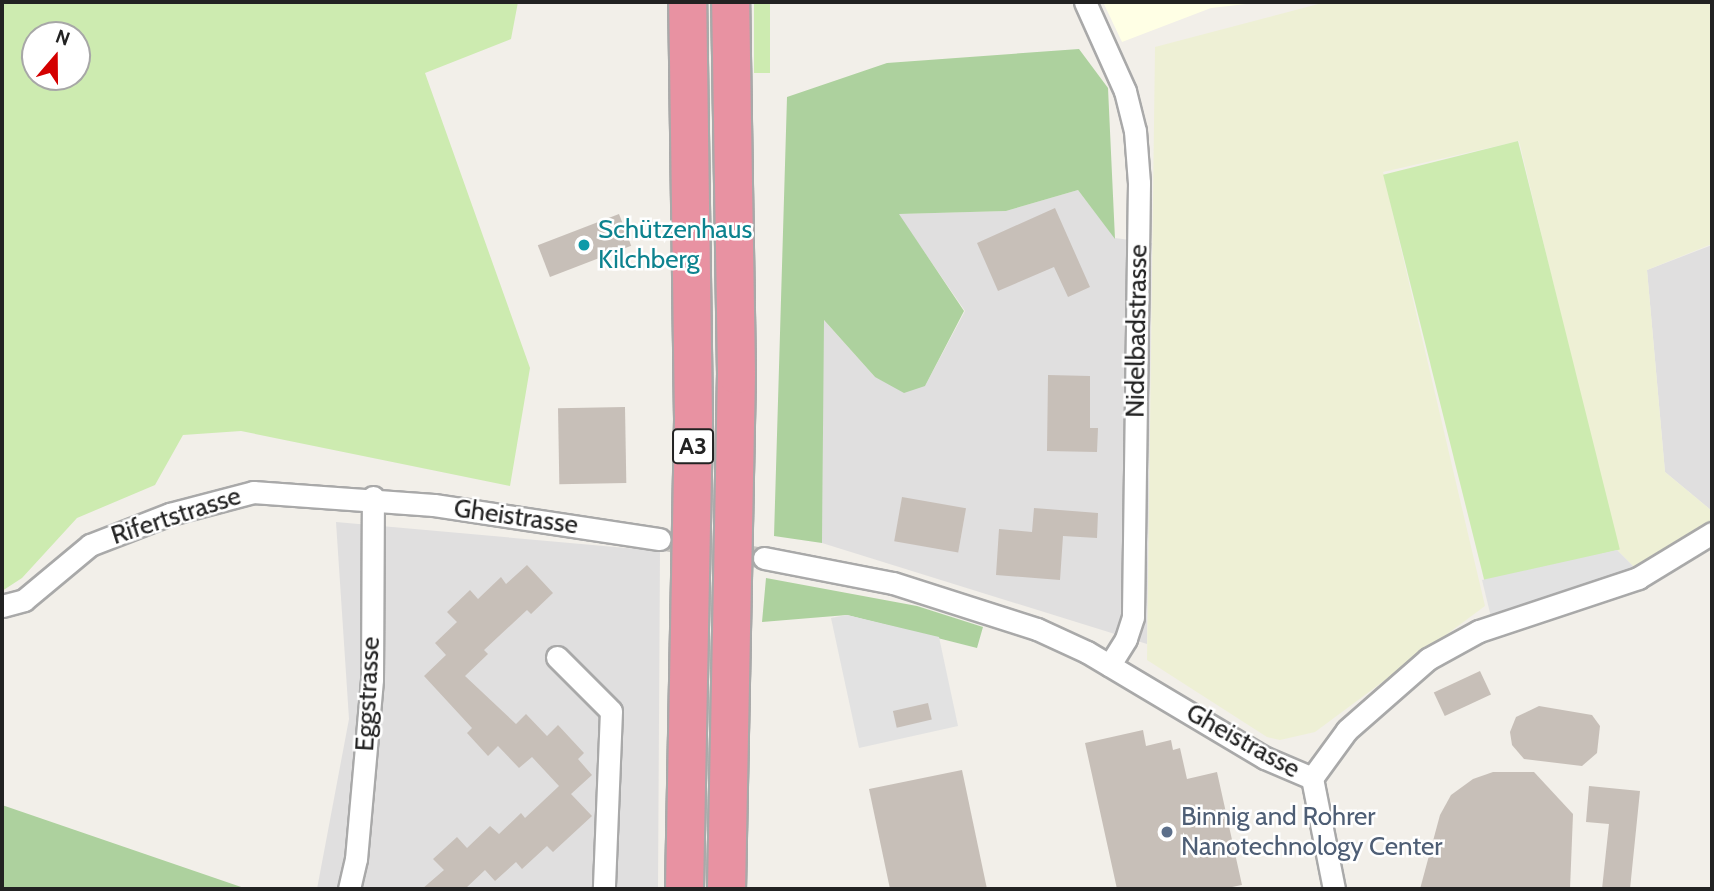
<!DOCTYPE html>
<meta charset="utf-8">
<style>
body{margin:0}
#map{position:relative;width:1714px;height:891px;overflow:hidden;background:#f2efe9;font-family:Cabin,sans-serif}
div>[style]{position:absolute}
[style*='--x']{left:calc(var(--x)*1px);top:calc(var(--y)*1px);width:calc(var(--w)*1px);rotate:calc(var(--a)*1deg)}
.residential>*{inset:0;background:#e0dfdf}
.education>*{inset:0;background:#ffffe5}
.farmland>*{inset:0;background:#eef0d5}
.grass>*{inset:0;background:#cdebb0;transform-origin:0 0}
.forest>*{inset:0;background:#add19e}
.parking>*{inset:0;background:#e2e2e2}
.building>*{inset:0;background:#c7bfb8;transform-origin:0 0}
.minor-tunnel>*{height:21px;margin-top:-10.5px;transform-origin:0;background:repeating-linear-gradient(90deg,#c8c6c1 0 21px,transparent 0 31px)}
.roads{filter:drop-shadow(2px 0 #a9a9a9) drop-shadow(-2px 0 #a9a9a9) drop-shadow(0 2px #a9a9a9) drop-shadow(0 -2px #a9a9a9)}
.minor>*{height:21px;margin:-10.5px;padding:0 10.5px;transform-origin:10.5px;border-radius:10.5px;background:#fff}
.motorway>*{height:37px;margin:-18.5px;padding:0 18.5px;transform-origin:18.5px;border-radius:18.5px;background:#e892a2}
.dots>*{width:19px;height:19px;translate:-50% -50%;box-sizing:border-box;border:4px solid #fff;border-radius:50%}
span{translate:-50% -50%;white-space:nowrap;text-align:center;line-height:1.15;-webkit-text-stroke:5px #fff;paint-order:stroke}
.shield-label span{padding:2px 5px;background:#fff;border:2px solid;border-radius:5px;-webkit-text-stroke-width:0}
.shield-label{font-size:24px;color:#222;font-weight:700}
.culture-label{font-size:26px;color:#0d838f}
.left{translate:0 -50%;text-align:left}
.street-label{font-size:26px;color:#222}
.service-label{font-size:26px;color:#4e5e75}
.frame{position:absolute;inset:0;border:4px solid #222;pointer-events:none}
.north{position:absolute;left:21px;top:21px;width:70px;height:70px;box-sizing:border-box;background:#fff;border:2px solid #a7a7a7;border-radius:50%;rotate:20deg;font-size:19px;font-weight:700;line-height:28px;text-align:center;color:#222}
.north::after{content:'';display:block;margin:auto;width:24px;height:32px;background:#d40000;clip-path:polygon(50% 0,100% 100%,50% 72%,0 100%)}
</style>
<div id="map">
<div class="residential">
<i style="clip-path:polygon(1078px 190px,1115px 238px,1152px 243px,1147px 644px,822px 543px,823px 319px,875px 377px,925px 386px,965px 311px,898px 214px,1006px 211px)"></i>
<i style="clip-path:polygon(1712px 245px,1712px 511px,1665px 472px,1647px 270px)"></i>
<i style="clip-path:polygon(336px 522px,660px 551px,658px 889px,317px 889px,349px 719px)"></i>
</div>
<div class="education">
<i style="clip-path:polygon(1103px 2px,1264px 2px,1211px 8px,1122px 42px)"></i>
</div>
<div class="farmland">
<i style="clip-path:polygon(1326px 2px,1712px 2px,1712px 244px,1647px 270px,1665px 472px,1712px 511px,1712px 524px,1636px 569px,1617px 550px,1519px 141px,1383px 172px,1485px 606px,1315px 732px,1280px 740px,1267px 737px,1147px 660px,1155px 47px)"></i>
</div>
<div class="grass">
<i style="clip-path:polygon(evenodd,2px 2px,518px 2px,511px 39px,425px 73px,530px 368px,510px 486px,241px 431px,183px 435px,155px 485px,77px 518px,22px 578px,2px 591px,2px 2px,35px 35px,77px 35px,77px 77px,35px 77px,35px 35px)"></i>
<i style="left:754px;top:2px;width:16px;height:71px"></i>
<i style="left:1518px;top:141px;width:421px;height:139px;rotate:76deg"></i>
</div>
<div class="forest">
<i style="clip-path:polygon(1079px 49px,1108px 88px,1115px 239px,1078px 190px,1006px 211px,899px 214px,964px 311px,925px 386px,904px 393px,875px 377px,824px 320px,822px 543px,774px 536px,787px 97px,887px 63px)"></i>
<i style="clip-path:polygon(766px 578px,917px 606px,983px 627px,977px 648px,847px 615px,762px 622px)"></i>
<i style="clip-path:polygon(2px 805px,247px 889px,2px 889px)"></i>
</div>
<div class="parking">
<i style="clip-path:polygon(1617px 550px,1636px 569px,1491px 617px,1482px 580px)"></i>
<i style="clip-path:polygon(847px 615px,939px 637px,958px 726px,859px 748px,831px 618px)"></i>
</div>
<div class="building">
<i style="clip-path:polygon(1055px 208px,1090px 287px,1068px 297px,1054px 267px,998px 291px,977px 243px)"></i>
<i style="left:619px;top:214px;width:34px;height:87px;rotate:69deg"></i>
<i style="clip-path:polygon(1048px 375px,1090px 376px,1090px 428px,1098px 428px,1097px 452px,1047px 451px)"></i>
<i style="left:625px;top:407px;width:76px;height:67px;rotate:89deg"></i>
<i style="left:902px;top:497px;width:65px;height:45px;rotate:10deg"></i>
<i style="clip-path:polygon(1034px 508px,1098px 513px,1097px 538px,1063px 536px,1060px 580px,996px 575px,999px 529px,1032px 532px)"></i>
<i style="clip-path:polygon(527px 565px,553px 593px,531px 614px,527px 610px,484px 650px,488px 654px,465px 676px,516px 724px,526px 714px,547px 736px,558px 725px,584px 753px,578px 759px,592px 775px,571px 794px,592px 816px,553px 852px,547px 846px,522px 869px,516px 862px,495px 881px,485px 870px,465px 889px,422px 889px,444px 870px,433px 859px,457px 837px,467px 848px,490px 826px,499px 834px,521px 813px,525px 818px,559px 786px,532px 757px,519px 768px,498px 746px,488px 756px,467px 733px,472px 728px,424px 676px,446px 655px,435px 643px,457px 622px,447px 612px,470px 590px,478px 599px,501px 577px,506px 584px)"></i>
<i style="left:1480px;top:671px;width:26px;height:51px;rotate:65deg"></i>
<i style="left:928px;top:703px;width:17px;height:36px;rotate:77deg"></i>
<i style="clip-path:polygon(1539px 706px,1592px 715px,1600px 726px,1597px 753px,1582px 766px,1524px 759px,1512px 745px,1510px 732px,1516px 717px)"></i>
<i style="clip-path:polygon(1143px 730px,1146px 746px,1171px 740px,1173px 750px,1180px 748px,1187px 779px,1217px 772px,1242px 885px,1222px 889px,1117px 889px,1085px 743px)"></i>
<i style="clip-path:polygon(962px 770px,987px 889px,890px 889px,869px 789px)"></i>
<i style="clip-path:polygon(1493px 772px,1534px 772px,1573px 814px,1570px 889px,1420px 889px,1440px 815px,1451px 795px,1473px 779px)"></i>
<i style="clip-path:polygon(1589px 786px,1640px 791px,1630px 889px,1602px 889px,1609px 824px,1586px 822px)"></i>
</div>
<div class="minor-tunnel">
<i style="--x:659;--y:539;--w:107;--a:10.3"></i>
</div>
<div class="roads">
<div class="minor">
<i style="--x:1085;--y:2;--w:98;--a:65.8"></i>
<i style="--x:1125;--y:91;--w:41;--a:76"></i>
<i style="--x:1135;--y:131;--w:52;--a:85.6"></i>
<i style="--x:1139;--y:183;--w:434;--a:90.8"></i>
<i style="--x:1133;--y:617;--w:23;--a:108"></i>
<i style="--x:1126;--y:639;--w:31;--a:122"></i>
<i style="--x:764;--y:558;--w:131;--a:11"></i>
<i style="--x:893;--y:583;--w:151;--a:17.7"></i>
<i style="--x:1037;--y:629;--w:55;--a:24.7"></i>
<i style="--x:1087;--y:652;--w:207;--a:30.8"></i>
<i style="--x:1265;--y:758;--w:51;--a:23.1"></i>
<i style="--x:2;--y:606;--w:23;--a:-15"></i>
<i style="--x:24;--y:600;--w:86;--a:-39.8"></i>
<i style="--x:90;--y:545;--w:86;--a:-21.2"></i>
<i style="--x:170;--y:514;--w:86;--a:-14.8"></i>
<i style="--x:253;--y:492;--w:181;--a:4.1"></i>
<i style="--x:434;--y:505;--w:228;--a:8.6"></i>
<i style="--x:557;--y:657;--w:76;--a:45"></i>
<i style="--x:611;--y:711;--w:178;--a:92.3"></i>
<i style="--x:1312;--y:778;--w:59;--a:-53.9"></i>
<i style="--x:1347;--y:730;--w:108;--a:-41.2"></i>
<i style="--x:1428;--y:659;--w:58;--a:-28.8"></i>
<i style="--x:1479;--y:631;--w:168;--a:-18.4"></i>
<i style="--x:1638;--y:578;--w:87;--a:-31.3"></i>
<i style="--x:1312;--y:778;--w:113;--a:78.8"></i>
<i style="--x:349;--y:889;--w:31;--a:-77"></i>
<i style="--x:356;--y:859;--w:181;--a:-84.9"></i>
<i style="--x:372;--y:679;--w:182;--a:-89.7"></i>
</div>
<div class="motorway">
<i style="--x:684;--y:889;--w:471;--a:-88.9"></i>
<i style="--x:693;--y:418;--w:416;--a:-90.8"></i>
<i style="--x:726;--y:889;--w:515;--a:-88.89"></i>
<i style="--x:736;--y:374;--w:372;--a:-90.9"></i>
</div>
</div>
<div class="dots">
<i style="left:584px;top:245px;background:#0f9aa8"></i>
<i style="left:1167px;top:832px;background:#5c6f8a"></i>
</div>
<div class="shield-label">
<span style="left:693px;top:446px">A3</span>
</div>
<div class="culture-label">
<span class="left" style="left:598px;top:245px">Schützenhaus<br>Kilchberg</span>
</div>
<div class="street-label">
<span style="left:1137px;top:331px;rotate:-89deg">Nidelbadstrasse</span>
<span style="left:176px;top:516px;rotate:-18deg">Rifertstrasse</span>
<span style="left:516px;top:517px;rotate:8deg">Gheistrasse</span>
<span style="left:368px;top:694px;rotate:-87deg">Eggstrasse</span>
<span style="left:1243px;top:741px;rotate:29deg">Gheistrasse</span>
</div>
<div class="service-label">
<span class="left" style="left:1181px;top:832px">Binnig and Rohrer<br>Nanotechnology Center</span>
</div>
<div class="frame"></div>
<div class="north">N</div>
</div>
